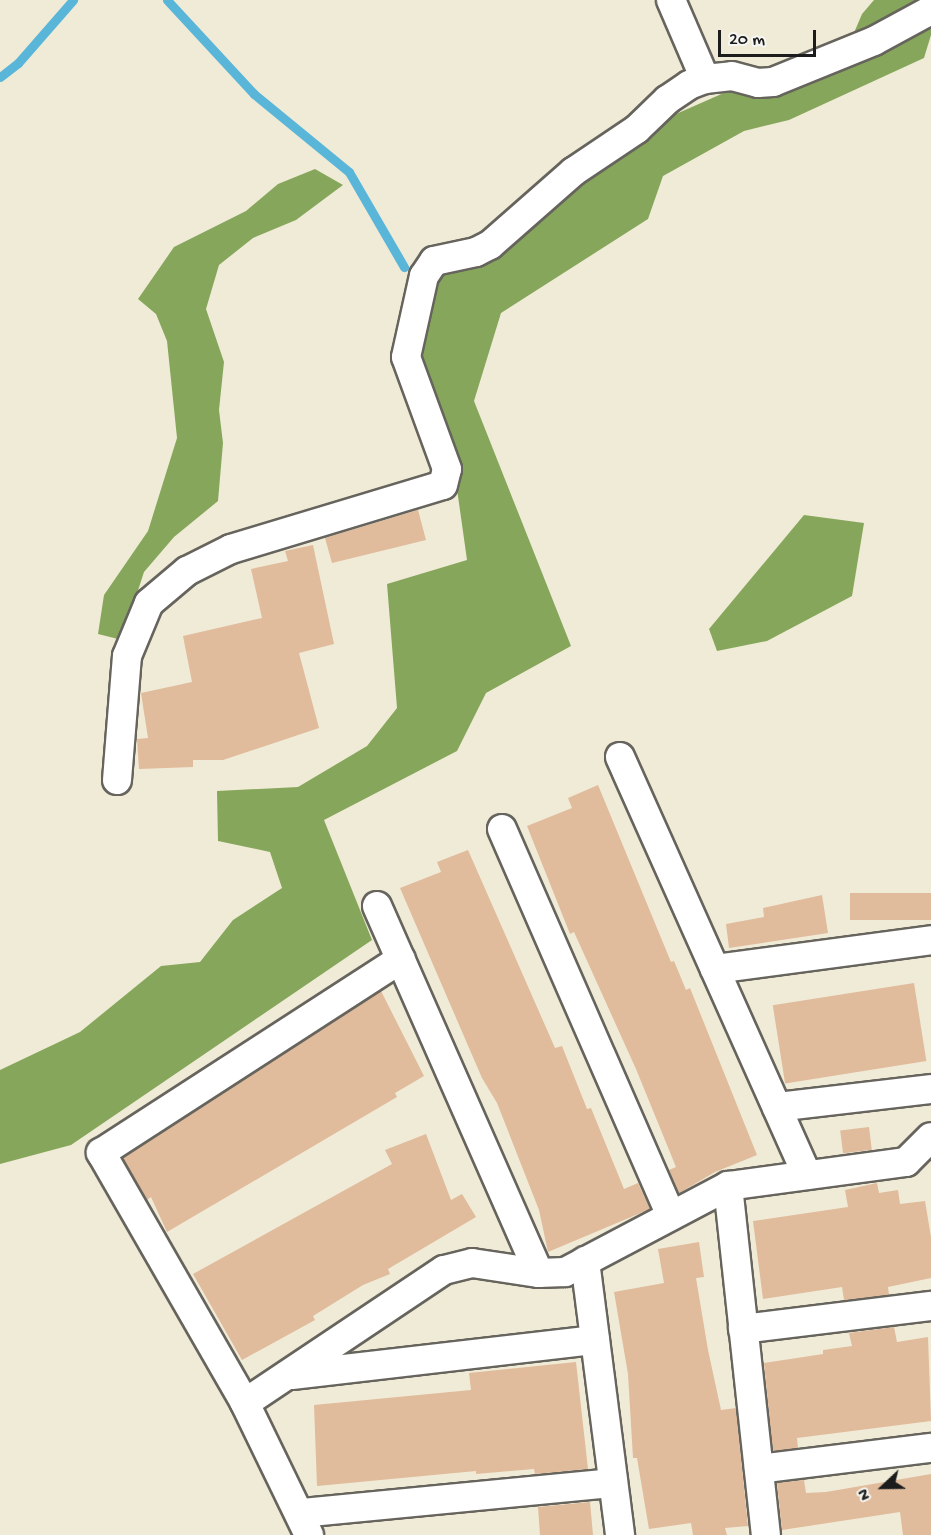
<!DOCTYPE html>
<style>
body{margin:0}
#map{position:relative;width:931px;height:1535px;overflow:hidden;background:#f0ebd7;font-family:"Gochi Hand",sans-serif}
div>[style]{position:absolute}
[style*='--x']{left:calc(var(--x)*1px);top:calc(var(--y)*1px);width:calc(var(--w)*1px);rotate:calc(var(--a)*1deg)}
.forest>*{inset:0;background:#86a75b}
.stream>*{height:9px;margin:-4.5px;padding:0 4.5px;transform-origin:4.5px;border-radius:4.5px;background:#5ab6d8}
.building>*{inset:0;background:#e0bb9c;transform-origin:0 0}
.roads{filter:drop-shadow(2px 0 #66645d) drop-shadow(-2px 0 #66645d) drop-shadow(0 2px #66645d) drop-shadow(0 -2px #66645d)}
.street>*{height:28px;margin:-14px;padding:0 14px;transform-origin:14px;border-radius:14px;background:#fff}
span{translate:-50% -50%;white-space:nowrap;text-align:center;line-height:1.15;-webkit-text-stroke:6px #f6f6f2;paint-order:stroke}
.north{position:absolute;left:853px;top:1457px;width:60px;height:60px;-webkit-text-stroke:4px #f6f6f2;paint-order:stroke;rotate:248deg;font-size:16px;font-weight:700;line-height:24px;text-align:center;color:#1c1c1c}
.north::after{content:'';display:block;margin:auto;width:21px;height:27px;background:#1c1c1c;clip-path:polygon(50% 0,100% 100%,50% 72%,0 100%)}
.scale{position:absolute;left:718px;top:30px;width:98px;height:27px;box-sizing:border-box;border:3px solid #1c1c1c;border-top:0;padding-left:8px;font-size:18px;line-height:21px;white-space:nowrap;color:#1c1c1c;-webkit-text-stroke:4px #f6f6f2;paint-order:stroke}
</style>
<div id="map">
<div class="forest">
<i style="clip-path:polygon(874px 0,931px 0,931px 35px,924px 58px,789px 120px,744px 131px,663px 176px,648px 219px,501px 313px,474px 401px,571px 646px,486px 693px,457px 751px,324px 820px,372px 940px,71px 1145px,0 1164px,0 1070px,80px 1032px,161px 966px,200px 962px,233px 920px,282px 888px,270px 852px,218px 841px,217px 791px,298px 787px,367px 746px,397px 708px,387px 584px,467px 560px,456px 482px,417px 357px,440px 269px,676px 114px,726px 92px,761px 94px,839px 68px,862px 14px)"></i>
<i style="clip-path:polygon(315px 169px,343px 185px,296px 220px,253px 238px,219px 265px,206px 309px,224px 362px,219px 410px,223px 443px,218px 501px,174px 537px,144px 572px,122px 640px,98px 634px,104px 595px,148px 531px,177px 438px,167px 341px,156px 314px,138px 299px,174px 247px,246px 211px,278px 184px)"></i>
<i style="clip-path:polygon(804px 515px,864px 523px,852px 596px,767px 641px,717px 651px,709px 629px)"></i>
</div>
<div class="stream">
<i style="--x:167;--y:0;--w:128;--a:47.2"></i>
<i style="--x:254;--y:94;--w:123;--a:39.4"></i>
<i style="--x:349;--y:172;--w:110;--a:59.9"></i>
<i style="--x:0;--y:77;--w:23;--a:-38"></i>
<i style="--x:18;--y:63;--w:84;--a:-48.9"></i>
</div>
<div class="building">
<i style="clip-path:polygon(418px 510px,426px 540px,332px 563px,325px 538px)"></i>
<i style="clip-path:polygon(313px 545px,334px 644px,299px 653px,319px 728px,223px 760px,193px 760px,193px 767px,139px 769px,137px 739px,148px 738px,141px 693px,192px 682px,183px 636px,262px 618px,251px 569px,288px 561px,285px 551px)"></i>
<i style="clip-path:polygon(598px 785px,671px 962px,674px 961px,686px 990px,690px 988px,757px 1155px,715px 1172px,679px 1193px,669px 1170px,676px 1167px,636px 1069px,574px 932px,570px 934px,527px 826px,572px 808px,568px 798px)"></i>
<i style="clip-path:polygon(468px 850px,555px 1048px,562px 1046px,587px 1109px,591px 1108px,624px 1189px,638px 1183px,650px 1209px,548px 1252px,539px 1210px,497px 1103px,482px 1078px,400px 888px,441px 872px,437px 862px)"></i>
<i style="left:931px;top:893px;width:27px;height:81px;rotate:90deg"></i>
<i style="clip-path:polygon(822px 895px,828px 933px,729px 948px,726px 924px,764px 917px,763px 908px)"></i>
<i style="left:914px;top:983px;width:79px;height:143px;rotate:81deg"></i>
<i style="clip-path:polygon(381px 991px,424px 1076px,395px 1093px,397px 1097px,167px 1232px,151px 1197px,147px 1200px,123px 1158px)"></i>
<i style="left:869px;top:1127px;width:23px;height:29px;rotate:83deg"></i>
<i style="clip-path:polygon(426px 1134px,451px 1200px,462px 1194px,476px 1217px,388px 1269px,390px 1274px,363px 1285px,313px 1316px,315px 1320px,242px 1360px,193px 1274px,392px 1164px,385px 1150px)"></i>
<i style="clip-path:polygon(877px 1183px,879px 1193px,898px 1190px,900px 1204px,925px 1201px,931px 1237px,931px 1278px,888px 1287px,889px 1295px,844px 1300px,842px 1287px,763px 1299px,753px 1221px,848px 1207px,845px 1190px)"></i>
<i style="clip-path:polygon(699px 1242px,704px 1277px,696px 1278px,708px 1350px,721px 1410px,736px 1408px,748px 1526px,725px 1528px,727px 1535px,693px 1535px,691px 1523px,649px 1529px,637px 1458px,633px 1458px,628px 1374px,614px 1292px,664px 1283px,658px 1249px)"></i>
<i style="clip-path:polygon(894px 1327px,897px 1342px,928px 1337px,931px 1421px,797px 1438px,798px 1448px,773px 1451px,764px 1363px,823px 1354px,823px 1350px,852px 1346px,849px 1333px)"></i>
<i style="clip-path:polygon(576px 1362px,588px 1469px,535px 1474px,534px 1469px,476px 1474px,476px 1471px,317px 1486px,314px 1405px,471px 1390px,469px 1373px)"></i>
<i style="clip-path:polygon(931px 1474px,931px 1535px,903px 1535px,900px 1512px,782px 1530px,777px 1483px,804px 1480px,806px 1493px,826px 1492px)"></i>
<i style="clip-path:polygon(590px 1502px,593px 1535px,540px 1535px,538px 1507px)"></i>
</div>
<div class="roads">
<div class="street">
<i style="--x:671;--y:0;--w:86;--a:66.7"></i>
<i style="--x:620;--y:757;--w:458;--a:65.9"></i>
<i style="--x:117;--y:780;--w:124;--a:-85.4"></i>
<i style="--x:127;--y:656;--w:57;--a:-67.5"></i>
<i style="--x:149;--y:603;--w:50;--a:-40.1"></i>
<i style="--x:187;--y:571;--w:49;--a:-26.6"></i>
<i style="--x:231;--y:549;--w:221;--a:-16.8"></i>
<i style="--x:443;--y:485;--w:16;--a:-76"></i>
<i style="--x:447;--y:469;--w:119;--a:-110.1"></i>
<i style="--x:406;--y:357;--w:83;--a:-77.5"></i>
<i style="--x:424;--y:276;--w:18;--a:-56"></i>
<i style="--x:434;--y:261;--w:43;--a:-12.1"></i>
<i style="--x:476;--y:252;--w:16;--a:-27"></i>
<i style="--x:490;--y:245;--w:111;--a:-41.3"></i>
<i style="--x:573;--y:172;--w:77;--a:-33.9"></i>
<i style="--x:637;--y:129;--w:42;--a:-44"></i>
<i style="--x:667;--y:100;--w:27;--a:-34"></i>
<i style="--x:689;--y:85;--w:17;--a:-21"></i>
<i style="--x:705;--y:79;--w:27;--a:-6"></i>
<i style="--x:732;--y:76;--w:27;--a:15"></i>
<i style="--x:758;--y:83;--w:15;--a:-4"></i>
<i style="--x:773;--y:82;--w:109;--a:-22.1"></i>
<i style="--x:874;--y:41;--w:65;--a:-28.5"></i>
<i style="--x:502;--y:829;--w:422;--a:66.4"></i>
<i style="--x:377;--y:906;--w:401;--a:66.2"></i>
<i style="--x:715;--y:969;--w:218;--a:-7.6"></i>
<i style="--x:777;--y:1107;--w:155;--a:-6.7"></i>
<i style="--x:728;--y:1186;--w:351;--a:83.8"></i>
<i style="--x:585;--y:1261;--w:276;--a:82.7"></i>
<i style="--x:743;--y:1329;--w:189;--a:-7"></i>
<i style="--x:292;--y:1375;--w:305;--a:-6.6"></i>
<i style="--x:245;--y:1403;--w:239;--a:-33.8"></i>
<i style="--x:444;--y:1270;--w:29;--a:-14"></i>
<i style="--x:472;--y:1263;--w:68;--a:8.5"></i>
<i style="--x:539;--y:1273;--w:26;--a:-2"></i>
<i style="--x:565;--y:1272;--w:184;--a:-27.8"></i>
<i style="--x:728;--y:1186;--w:180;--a:-7.7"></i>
<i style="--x:906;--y:1162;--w:35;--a:-45"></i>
<i style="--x:759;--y:1469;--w:173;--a:-7"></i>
<i style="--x:301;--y:1513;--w:313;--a:-5.5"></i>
<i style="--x:309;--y:1535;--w:147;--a:-115.9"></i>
<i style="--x:245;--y:1403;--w:289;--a:-119.9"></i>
<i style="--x:101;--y:1153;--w:357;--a:-32.9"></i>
</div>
</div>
<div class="north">N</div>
<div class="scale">20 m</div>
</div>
